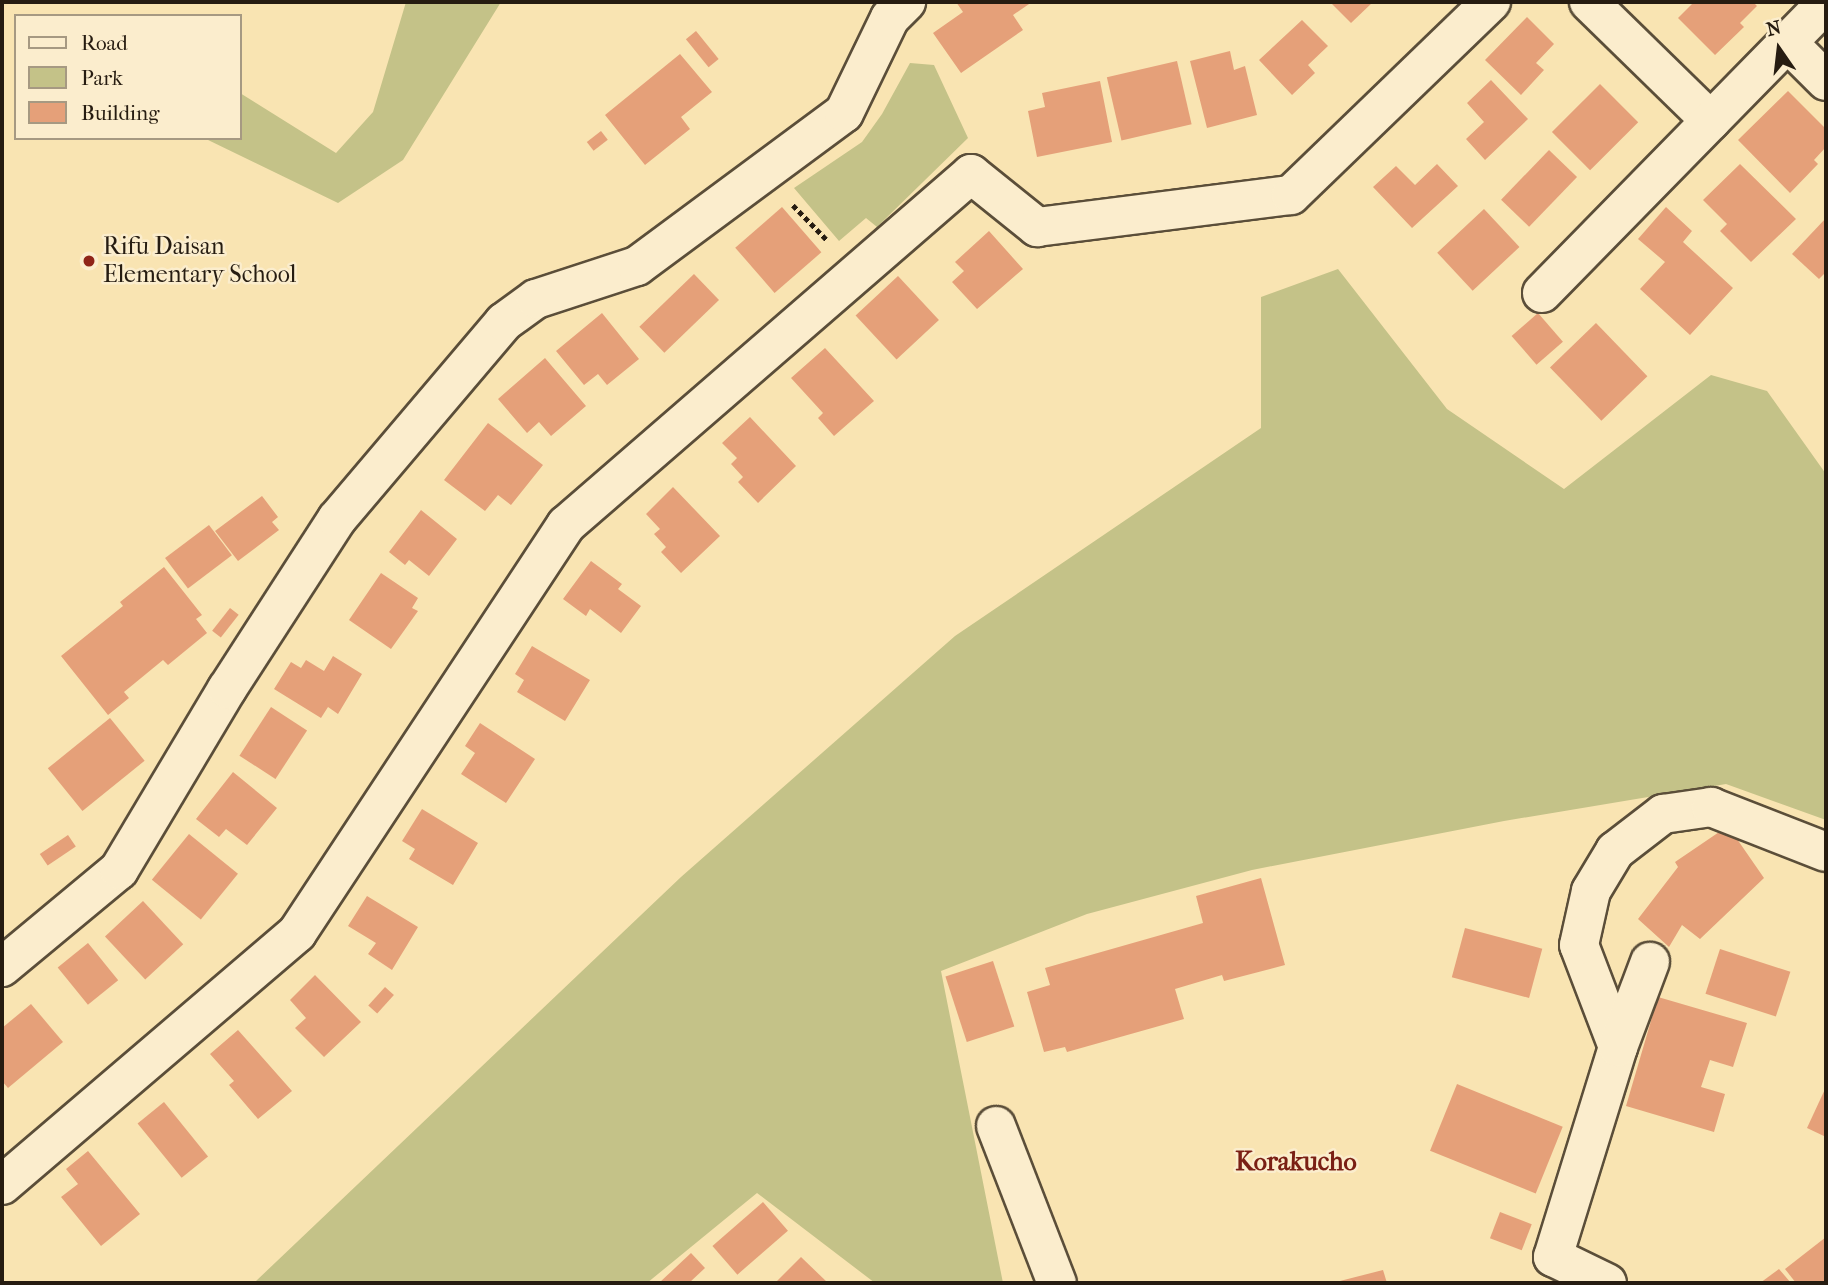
<!DOCTYPE html>
<style>
body{margin:0}
#map{position:relative;width:1828px;height:1285px;overflow:hidden;background:#f9e4b2;font-family:"IM FELL French Canon",serif}
div>[style]{position:absolute}
[style*='--x']{left:calc(var(--x)*1px);top:calc(var(--y)*1px);width:calc(var(--w)*1px);rotate:calc(var(--a)*1deg)}
.green>*{inset:0;background:#c4c288}
.building>*{inset:0;background:#e5a079;transform-origin:0 0}
.path>*{height:4.5px;margin-top:-2.25px;transform-origin:0;background:repeating-linear-gradient(90deg,#261c11 0 5px,transparent 0 8.5px)}
.roads{filter:drop-shadow(2px 0 #5b4e39) drop-shadow(-2px 0 #5b4e39) drop-shadow(0 2px #5b4e39) drop-shadow(0 -2px #5b4e39)}
.minor>*{height:38px;margin:-19px;padding:0 19px;transform-origin:19px;border-radius:19px;background:#fbedcd}
.dots>*{width:19px;height:19px;translate:-50% -50%;box-sizing:border-box;border:4px solid #fbedcd;border-radius:50%}
span{translate:-50% -50%;white-space:nowrap;text-align:center;line-height:1.15;-webkit-text-stroke:5px #fbedcd;paint-order:stroke}
.poi-label{font-size:24px;color:#261c11}
.left{translate:0 -50%;text-align:left}
.neighbourhood-label{font-size:26px;color:#7a1f14;font-weight:700}
.frame{position:absolute;inset:0;border:4px solid #261c11;pointer-events:none}
.legend{position:absolute;left:14px;top:14px;width:228px;height:126px;box-sizing:border-box;background:#fbedcd;border:2px solid #a69982;margin:0;padding:9px 12px;list-style:none;font-size:21px;color:#261c11}
.legend li{display:flex;align-items:center;gap:14px;height:35px}
.legend b{width:35px;border:2px solid #a69982}
.north{position:absolute;left:1744px;top:14px;width:70px;height:70px;-webkit-text-stroke:5px #fbedcd;paint-order:stroke;rotate:346deg;font-size:19px;font-weight:700;line-height:28px;text-align:center;color:#261c11}
.north::after{content:'';display:block;margin:auto;width:24px;height:32px;background:#261c11;clip-path:polygon(50% 0,100% 100%,50% 72%,0 100%)}
</style>
<div id="map">
<div class="green">
<i style="clip-path:polygon(406px 2px,501px 2px,403px 160px,338px 203px,206px 139px,240px 138px,240px 93px,336px 153px,373px 112px)"></i>
<i style="clip-path:polygon(910px 63px,934px 65px,968px 138px,877px 227px,866px 218px,839px 241px,794px 188px,862px 142px,882px 114px)"></i>
<i style="clip-path:polygon(1338px 269px,1447px 409px,1564px 489px,1711px 375px,1767px 391px,1826px 474px,1826px 820px,1726px 784px,1504px 821px,1252px 870px,1087px 914px,941px 971px,1003px 1283px,875px 1283px,757px 1193px,647px 1283px,256px 1281px,681px 877px,955px 636px,1261px 428px,1261px 297px)"></i>
</div>
<div class="building">
<i style="clip-path:polygon(956px 2px,1032px 2px,1013px 15px,1023px 30px,961px 73px,933px 33px,963px 12px)"></i>
<i style="clip-path:polygon(1330px 2px,1373px 2px,1351px 23px)"></i>
<i style="clip-path:polygon(1694px 2px,1753px 2px,1757px 6px,1740px 23px,1744px 27px,1715px 55px,1678px 18px)"></i>
<i style="clip-path:polygon(1527px 17px,1554px 44px,1536px 63px,1544px 70px,1521px 95px,1485px 60px)"></i>
<i style="clip-path:polygon(1302px 20px,1328px 46px,1308px 65px,1315px 73px,1292px 95px,1259px 60px)"></i>
<i style="left:696px;top:31px;width:36px;height:13px;rotate:51deg"></i>
<i style="clip-path:polygon(1230px 51px,1234px 70px,1245px 66px,1257px 115px,1207px 128px,1190px 61px)"></i>
<i style="clip-path:polygon(680px 54px,712px 92px,681px 117px,690px 129px,645px 165px,605px 115px)"></i>
<i style="left:1177px;top:61px;width:65px;height:72px;rotate:77deg"></i>
<i style="clip-path:polygon(1491px 80px,1528px 119px,1485px 160px,1466px 139px,1484px 122px,1467px 103px)"></i>
<i style="clip-path:polygon(1100px 81px,1112px 142px,1037px 157px,1028px 111px,1045px 107px,1042px 93px)"></i>
<i style="left:1600px;top:84px;width:54px;height:68px;rotate:45deg"></i>
<i style="clip-path:polygon(1788px 91px,1826px 129px,1826px 147px,1814px 160px,1818px 164px,1790px 193px,1738px 140px)"></i>
<i style="left:601px;top:131px;width:11px;height:18px;rotate:52deg"></i>
<i style="left:1549px;top:150px;width:39px;height:69px;rotate:44deg"></i>
<i style="clip-path:polygon(1437px 164px,1458px 186px,1412px 228px,1373px 187px,1396px 166px,1415px 185px)"></i>
<i style="clip-path:polygon(1740px 164px,1796px 219px,1751px 262px,1720px 231px,1727px 224px,1703px 200px)"></i>
<i style="left:782px;top:207px;width:60px;height:62px;rotate:49deg"></i>
<i style="clip-path:polygon(1666px 207px,1692px 231px,1683px 242px,1733px 288px,1690px 335px,1640px 289px,1665px 262px,1638px 239px)"></i>
<i style="left:1484px;top:209px;width:52px;height:64px;rotate:47deg"></i>
<i style="clip-path:polygon(1826px 218px,1826px 272px,1819px 279px,1792px 254px)"></i>
<i style="clip-path:polygon(989px 231px,1023px 269px,977px 309px,952px 282px,964px 271px,955px 262px)"></i>
<i style="left:694px;top:274px;width:36px;height:76px;rotate:46deg"></i>
<i style="left:898px;top:276px;width:60px;height:58px;rotate:47deg"></i>
<i style="clip-path:polygon(602px 313px,639px 359px,607px 385px,598px 374px,584px 385px,556px 351px)"></i>
<i style="left:1538px;top:313px;width:38px;height:35px;rotate:49deg"></i>
<i style="left:1596px;top:323px;width:74px;height:64px;rotate:46deg"></i>
<i style="clip-path:polygon(825px 348px,874px 401px,834px 436px,818px 418px,823px 413px,791px 378px)"></i>
<i style="clip-path:polygon(545px 358px,586px 406px,551px 436px,539px 422px,527px 433px,498px 399px)"></i>
<i style="clip-path:polygon(750px 417px,796px 466px,758px 503px,738px 482px,743px 477px,731px 464px,737px 458px,722px 443px)"></i>
<i style="clip-path:polygon(488px 423px,543px 465px,511px 505px,498px 495px,485px 511px,444px 480px)"></i>
<i style="clip-path:polygon(673px 487px,720px 536px,681px 573px,661px 552px,666px 547px,654px 534px,660px 529px,646px 514px)"></i>
<i style="clip-path:polygon(262px 496px,278px 517px,272px 522px,279px 530px,238px 561px,215px 531px)"></i>
<i style="clip-path:polygon(421px 510px,457px 539px,429px 576px,409px 560px,405px 565px,389px 552px)"></i>
<i style="left:209px;top:525px;width:38px;height:55px;rotate:53deg"></i>
<i style="clip-path:polygon(591px 561px,622px 584px,618px 589px,641px 606px,621px 633px,590px 609px,586px 616px,563px 599px)"></i>
<i style="clip-path:polygon(164px 567px,202px 615px,196px 619px,207px 633px,168px 665px,163px 660px,124px 692px,129px 698px,108px 715px,61px 656px,123px 606px,120px 602px)"></i>
<i style="clip-path:polygon(381px 573px,418px 598px,412px 608px,418px 611px,391px 649px,349px 620px)"></i>
<i style="left:230px;top:608px;width:11px;height:29px;rotate:38deg"></i>
<i style="clip-path:polygon(532px 646px,590px 680px,565px 721px,517px 692px,524px 680px,515px 674px)"></i>
<i style="clip-path:polygon(333px 656px,362px 674px,338px 714px,328px 707px,321px 718px,274px 689px,291px 662px,301px 668px,306px 660px,324px 671px)"></i>
<i style="left:271px;top:707px;width:43px;height:58px;rotate:33deg"></i>
<i style="left:110px;top:718px;width:55px;height:80px;rotate:51deg"></i>
<i style="clip-path:polygon(480px 723px,535px 759px,506px 803px,461px 774px,475px 753px,465px 746px)"></i>
<i style="clip-path:polygon(233px 772px,277px 808px,247px 845px,226px 829px,219px 837px,196px 819px)"></i>
<i style="clip-path:polygon(422px 809px,478px 843px,453px 885px,409px 859px,415px 849px,402px 841px)"></i>
<i style="clip-path:polygon(1728px 826px,1764px 878px,1700px 939px,1682px 925px,1669px 947px,1638px 919px,1678px 867px,1675px 862px)"></i>
<i style="left:189px;top:834px;width:63px;height:59px;rotate:39deg"></i>
<i style="left:68px;top:835px;width:14px;height:34px;rotate:56deg"></i>
<i style="clip-path:polygon(1261px 878px,1285px 965px,1224px 981px,1222px 975px,1175px 989px,1184px 1019px,1067px 1052px,1065px 1047px,1044px 1052px,1027px 992px,1050px 985px,1045px 968px,1203px 923px,1196px 896px)"></i>
<i style="clip-path:polygon(367px 896px,418px 927px,392px 970px,368px 954px,376px 943px,348px 926px)"></i>
<i style="left:143px;top:901px;width:59px;height:52px;rotate:47deg"></i>
<i style="left:1465px;top:928px;width:80px;height:51px;rotate:15deg"></i>
<i style="left:88px;top:943px;width:48px;height:39px;rotate:51deg"></i>
<i style="left:1720px;top:949px;width:74px;height:47px;rotate:18deg"></i>
<i style="left:993px;top:961px;width:69px;height:50px;rotate:72deg"></i>
<i style="clip-path:polygon(315px 975px,361px 1022px,324px 1057px,295px 1028px,306px 1018px,290px 1000px)"></i>
<i style="left:385px;top:987px;width:12px;height:25px;rotate:42deg"></i>
<i style="clip-path:polygon(1658px 997px,1747px 1023px,1733px 1067px,1710px 1060px,1701px 1087px,1725px 1094px,1714px 1132px,1626px 1106px)"></i>
<i style="clip-path:polygon(31px 1004px,63px 1042px,8px 1088px,2px 1081px,2px 1028px)"></i>
<i style="clip-path:polygon(238px 1030px,292px 1091px,258px 1119px,229px 1085px,234px 1081px,210px 1054px)"></i>
<i style="left:1457px;top:1084px;width:114px;height:72px;rotate:22deg"></i>
<i style="clip-path:polygon(1826px 1087px,1826px 1137px,1807px 1128px)"></i>
<i style="left:164px;top:1102px;width:70px;height:34px;rotate:51deg"></i>
<i style="clip-path:polygon(88px 1151px,140px 1214px,101px 1246px,61px 1197px,78px 1184px,66px 1169px)"></i>
<i style="left:763px;top:1202px;width:38px;height:67px;rotate:49deg"></i>
<i style="left:1500px;top:1212px;width:34px;height:28px;rotate:21deg"></i>
<i style="clip-path:polygon(1826px 1237px,1826px 1283px,1796px 1283px,1785px 1269px)"></i>
<i style="clip-path:polygon(691px 1253px,705px 1268px,689px 1283px,659px 1283px)"></i>
<i style="clip-path:polygon(801px 1257px,828px 1283px,775px 1283px)"></i>
<i style="clip-path:polygon(1779px 1269px,1791px 1283px,1760px 1283px)"></i>
<i style="clip-path:polygon(1383px 1270px,1387px 1283px,1336px 1283px,1336px 1282px)"></i>
</div>
<div class="path">
<i style="--x:793;--y:205;--w:50;--a:45.8"></i>
</div>
<div class="roads">
<div class="minor">
<i style="--x:1589;--y:2;--w:170;--a:44.3"></i>
<i style="--x:1787;--y:42;--w:55;--a:45"></i>
<i style="--x:1542;--y:293;--w:406;--a:-45.6"></i>
<i style="--x:2;--y:967;--w:152;--a:-39.7"></i>
<i style="--x:119;--y:870;--w:211;--a:-59.2"></i>
<i style="--x:227;--y:689;--w:202;--a:-57.1"></i>
<i style="--x:337;--y:519;--w:258;--a:-49.7"></i>
<i style="--x:504;--y:322;--w:39;--a:-36"></i>
<i style="--x:536;--y:299;--w:106;--a:-18.1"></i>
<i style="--x:637;--y:266;--w:257;--a:-36.5"></i>
<i style="--x:844;--y:113;--w:106;--a:-64.2"></i>
<i style="--x:890;--y:18;--w:23;--a:-45"></i>
<i style="--x:1618;--y:1047;--w:109;--a:-110.9"></i>
<i style="--x:1579;--y:945;--w:55;--a:-77.5"></i>
<i style="--x:1591;--y:891;--w:47;--a:-59"></i>
<i style="--x:1615;--y:851;--w:61;--a:-37.6"></i>
<i style="--x:1663;--y:814;--w:49;--a:-8.3"></i>
<i style="--x:1711;--y:807;--w:123;--a:21.4"></i>
<i style="--x:996;--y:1126;--w:168;--a:68.8"></i>
<i style="--x:2;--y:1185;--w:388;--a:-40.5"></i>
<i style="--x:297;--y:933;--w:489;--a:-56.6"></i>
<i style="--x:566;--y:525;--w:536;--a:-40.91"></i>
<i style="--x:971;--y:174;--w:85;--a:38.8"></i>
<i style="--x:1037;--y:227;--w:256;--a:-7.2"></i>
<i style="--x:1291;--y:195;--w:278;--a:-44"></i>
<i style="--x:1607;--y:1283;--w:60;--a:-154.3"></i>
<i style="--x:1553;--y:1257;--w:220;--a:-72.8"></i>
<i style="--x:1618;--y:1047;--w:91;--a:-69.4"></i>
</div>
</div>
<div class="dots">
<i style="left:89px;top:261px;background:#8f2418"></i>
</div>
<div class="poi-label">
<span class="left" style="left:103px;top:261px">Rifu Daisan<br>Elementary School</span>
</div>
<div class="neighbourhood-label">
<span style="left:1296px;top:1162px">Korakucho</span>
</div>
<div class="frame"></div>
<ul class="legend">
<li><b style="height:9px;background:#fbedcd"></b>Road</li>
<li><b style="height:19px;background:#c4c288"></b>Park</li>
<li><b style="height:19px;background:#e5a079"></b>Building</li>
</ul>
<div class="north">N</div>
</div>
